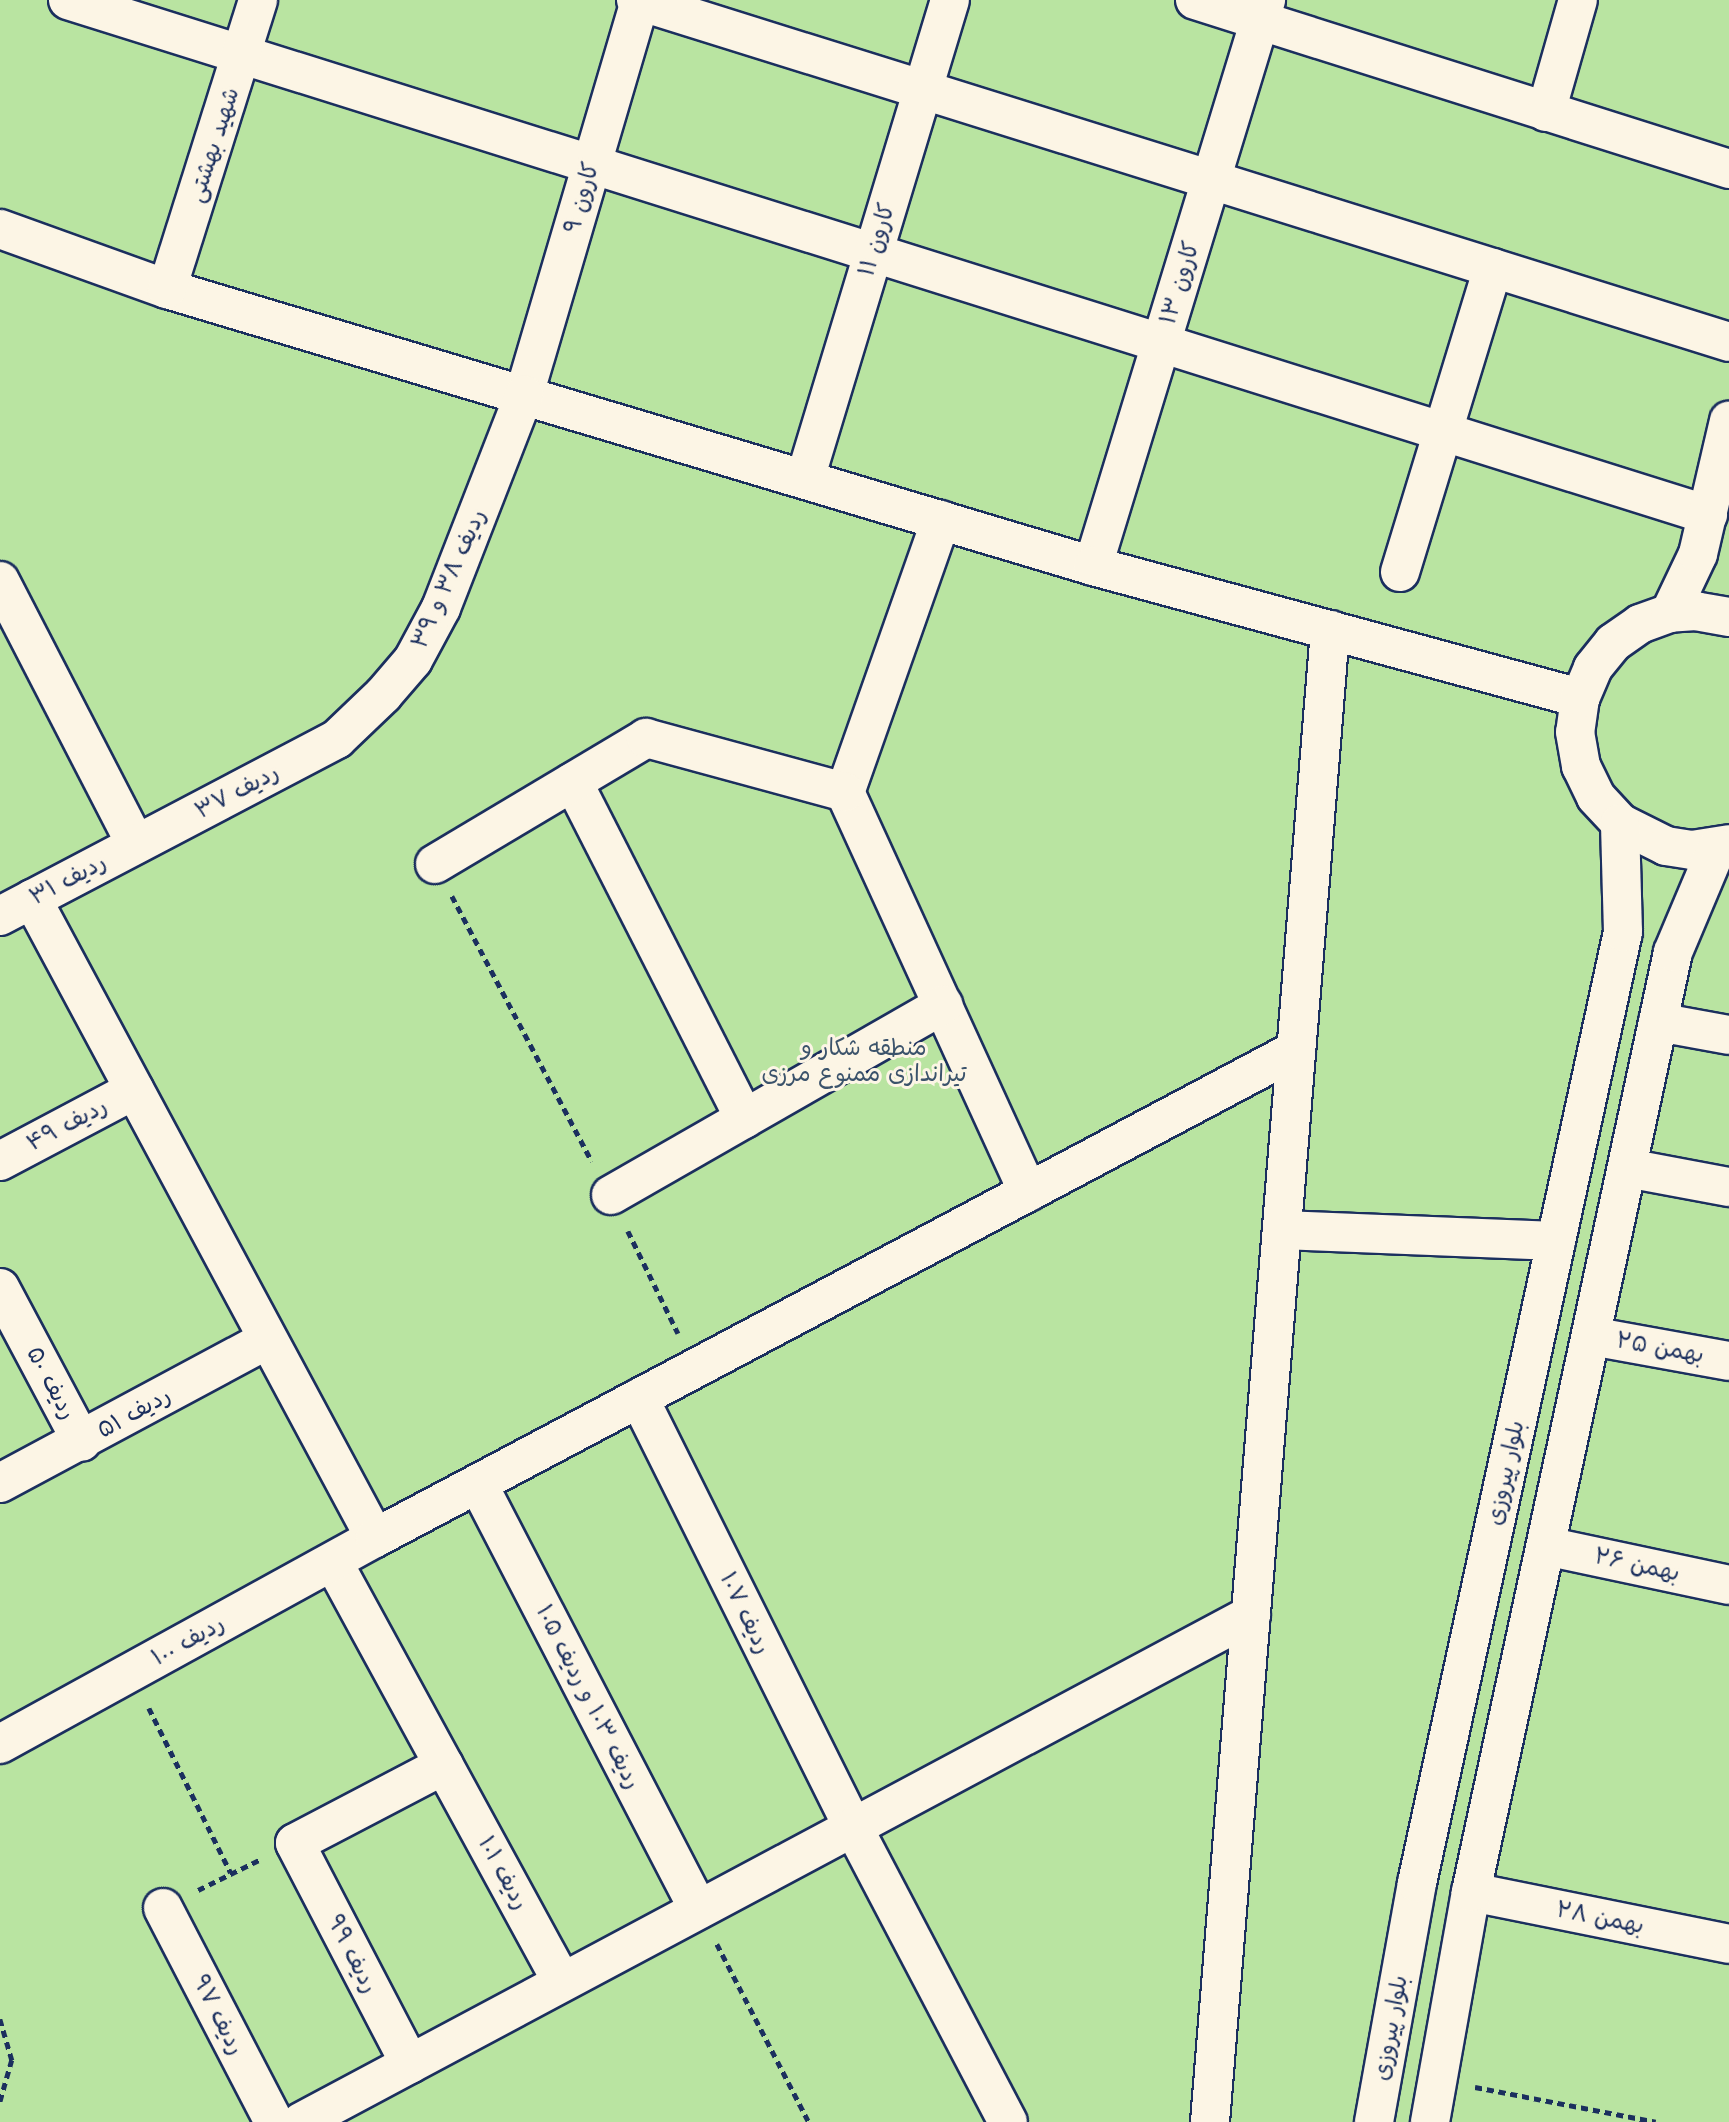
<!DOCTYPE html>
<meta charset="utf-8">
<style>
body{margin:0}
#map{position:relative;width:1729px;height:2122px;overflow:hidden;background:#f7e6d8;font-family:"Comic Neue","Playpen Sans Arabic",sans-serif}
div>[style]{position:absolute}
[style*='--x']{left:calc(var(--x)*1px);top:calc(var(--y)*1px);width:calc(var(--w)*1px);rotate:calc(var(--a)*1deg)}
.green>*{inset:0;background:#b9e4a1;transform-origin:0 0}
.path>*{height:4.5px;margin-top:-2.25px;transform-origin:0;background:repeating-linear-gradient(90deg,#1b2f5e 0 7px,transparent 0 12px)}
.roads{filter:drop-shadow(2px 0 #1b2f5e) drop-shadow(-2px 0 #1b2f5e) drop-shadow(0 2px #1b2f5e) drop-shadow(0 -2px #1b2f5e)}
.street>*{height:38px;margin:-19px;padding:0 19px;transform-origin:19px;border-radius:19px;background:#fcf5e5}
.secondary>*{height:38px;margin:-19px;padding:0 19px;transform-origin:19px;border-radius:19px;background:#fcf5e5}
.primary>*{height:38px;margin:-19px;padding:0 19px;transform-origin:19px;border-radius:19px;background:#fcf5e5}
span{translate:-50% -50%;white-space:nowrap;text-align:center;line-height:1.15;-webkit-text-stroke:6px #fcf5e5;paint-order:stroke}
.street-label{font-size:23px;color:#1b2f5e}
.park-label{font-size:23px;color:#3b536b}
</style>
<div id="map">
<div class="green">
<i style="left:0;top:0;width:1729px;height:2122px"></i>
</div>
<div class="path">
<i style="--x:452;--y:896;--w:300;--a:62.2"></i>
<i style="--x:628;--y:1231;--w:114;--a:63.9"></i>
<i style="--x:149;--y:1708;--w:184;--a:63.6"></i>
<i style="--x:198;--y:1890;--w:68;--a:-26.2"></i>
<i style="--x:717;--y:1944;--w:200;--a:62.7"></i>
<i style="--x:0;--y:2019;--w:43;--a:73.7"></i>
<i style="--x:12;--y:2060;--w:44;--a:105.9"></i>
<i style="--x:1475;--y:2087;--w:184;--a:10.9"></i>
</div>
<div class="roads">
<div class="street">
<i style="--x:68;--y:0;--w:1719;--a:17.43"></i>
<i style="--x:636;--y:0;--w:1145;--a:17.37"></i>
<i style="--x:1195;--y:0;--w:560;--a:17.56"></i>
<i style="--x:1546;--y:112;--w:116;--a:-74.1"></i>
<i style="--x:524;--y:395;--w:412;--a:-73.6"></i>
<i style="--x:805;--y:479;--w:500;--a:-73.16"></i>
<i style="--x:941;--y:520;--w:288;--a:109.4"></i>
<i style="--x:845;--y:792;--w:440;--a:65.4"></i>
<i style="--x:1093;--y:566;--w:592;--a:-73"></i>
<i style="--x:1400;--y:572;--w:318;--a:-73"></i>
<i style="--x:0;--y:581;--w:296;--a:62.7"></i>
<i style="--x:573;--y:782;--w:378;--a:63"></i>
<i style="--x:435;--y:864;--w:246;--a:-30.8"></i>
<i style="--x:646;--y:738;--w:206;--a:15.2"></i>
<i style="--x:32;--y:899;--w:725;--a:61.77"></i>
<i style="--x:1658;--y:1022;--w:72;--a:10.4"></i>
<i style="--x:0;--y:1161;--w:152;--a:-27.9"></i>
<i style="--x:1627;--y:1168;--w:104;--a:10.6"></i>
<i style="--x:611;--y:1195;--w:383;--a:-29.8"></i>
<i style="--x:1282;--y:1230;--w:274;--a:2.3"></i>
<i style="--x:0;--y:1288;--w:174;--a:62"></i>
<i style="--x:1591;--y:1336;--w:140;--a:10.3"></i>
<i style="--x:639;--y:1398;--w:479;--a:63.5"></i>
<i style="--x:853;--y:1827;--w:333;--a:62.3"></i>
<i style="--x:0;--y:1483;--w:303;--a:-28.2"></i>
<i style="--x:478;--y:1484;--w:479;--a:62.6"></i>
<i style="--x:1546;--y:1546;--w:187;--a:12"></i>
<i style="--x:333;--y:1562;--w:478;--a:61.4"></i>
<i style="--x:0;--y:1744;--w:428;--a:-28.8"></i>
<i style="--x:375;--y:1538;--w:1042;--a:-27.92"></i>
<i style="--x:1471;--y:1892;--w:263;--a:11.4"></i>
<i style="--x:163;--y:1908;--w:241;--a:62.6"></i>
<i style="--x:410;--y:2064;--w:249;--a:-117.5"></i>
<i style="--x:295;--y:1843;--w:168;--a:-27.6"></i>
<i style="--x:301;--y:2122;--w:1077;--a:-28.09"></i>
<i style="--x:1210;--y:2122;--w:1497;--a:-85.4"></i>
</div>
<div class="secondary">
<i style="--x:0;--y:229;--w:177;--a:19.8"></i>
<i style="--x:167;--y:289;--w:967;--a:16.65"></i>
<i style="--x:1093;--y:566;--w:505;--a:15.17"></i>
<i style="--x:167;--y:289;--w:303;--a:-72.5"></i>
<i style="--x:1729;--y:617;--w:34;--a:-170"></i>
<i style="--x:1696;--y:611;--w:26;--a:176"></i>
<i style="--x:1670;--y:613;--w:32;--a:160"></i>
<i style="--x:1640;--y:624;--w:33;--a:145"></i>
<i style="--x:1613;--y:643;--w:32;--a:129"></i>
<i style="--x:1593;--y:668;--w:33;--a:113"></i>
<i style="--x:1580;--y:698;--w:34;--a:98"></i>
<i style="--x:1575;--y:732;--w:35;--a:80"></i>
<i style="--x:1581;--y:766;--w:34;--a:64"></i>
<i style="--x:1596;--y:797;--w:35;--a:47"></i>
<i style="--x:1620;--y:823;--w:51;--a:26.6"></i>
<i style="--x:1666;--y:846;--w:26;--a:9"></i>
<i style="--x:1692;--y:850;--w:37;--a:-9"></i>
<i style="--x:0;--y:916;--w:381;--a:-27.7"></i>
<i style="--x:337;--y:739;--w:64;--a:-43.7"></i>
<i style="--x:383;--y:695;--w:46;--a:-49.4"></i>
<i style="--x:413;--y:660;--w:59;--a:-61.7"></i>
<i style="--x:441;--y:608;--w:229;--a:-68.7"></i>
<i style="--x:1374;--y:2122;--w:243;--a:-79.8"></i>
<i style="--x:1417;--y:1883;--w:973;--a:-77.78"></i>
<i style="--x:1623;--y:932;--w:109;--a:-91.6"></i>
<i style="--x:1430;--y:2122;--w:234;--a:-79.9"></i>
<i style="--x:1471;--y:1892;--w:961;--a:-77.87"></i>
<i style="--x:1673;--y:952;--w:113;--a:-67.1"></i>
</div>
<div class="primary">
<i style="--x:1670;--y:613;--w:65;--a:-64.6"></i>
<i style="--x:1698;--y:554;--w:137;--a:-76.9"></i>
</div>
</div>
<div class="street-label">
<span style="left:214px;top:145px;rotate:-72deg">شهید بهشتی</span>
<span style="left:582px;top:198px;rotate:-74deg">کارون ۹</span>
<span style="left:877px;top:240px;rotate:-73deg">کارون ۱۱</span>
<span style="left:1180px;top:283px;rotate:-73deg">کارون ۱۳</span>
<span style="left:449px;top:579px;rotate:-66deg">ردیف ۳۸ و ۳۹</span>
<span style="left:237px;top:792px;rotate:-28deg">ردیف ۳۷</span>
<span style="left:68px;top:880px;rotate:-28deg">ردیف ۳۱</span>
<span style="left:67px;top:1125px;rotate:-28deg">ردیف ۴۹</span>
<span style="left:1660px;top:1348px;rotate:10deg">بهمن ۲۵</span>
<span style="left:51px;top:1383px;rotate:62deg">ردیف ۵۰</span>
<span style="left:134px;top:1413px;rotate:-29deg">ردیف ۵۱</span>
<span style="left:1506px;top:1473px;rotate:-78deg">بلوار پیروزی</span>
<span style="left:1637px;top:1565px;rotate:12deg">بهمن ۲۶</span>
<span style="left:745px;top:1613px;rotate:64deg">ردیف ۱۰۷</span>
<span style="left:188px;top:1641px;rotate:-29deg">ردیف ۱۰۰</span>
<span style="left:588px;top:1697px;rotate:63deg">ردیف ۱۰۳ و ردیف ۱۰۵</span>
<span style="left:503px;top:1873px;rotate:61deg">ردیف ۱۰۱</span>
<span style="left:1600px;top:1918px;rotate:11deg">بهمن ۲۸</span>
<span style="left:352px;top:1954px;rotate:63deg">ردیف ۹۹</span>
<span style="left:218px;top:2015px;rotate:63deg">ردیف ۹۷</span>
<span style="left:1391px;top:2028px;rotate:-80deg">بلوار پیروزی</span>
</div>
<div class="park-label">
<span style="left:864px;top:1061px">منطقه شکار و<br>تیراندازی ممنوع مرزی</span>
</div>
</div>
